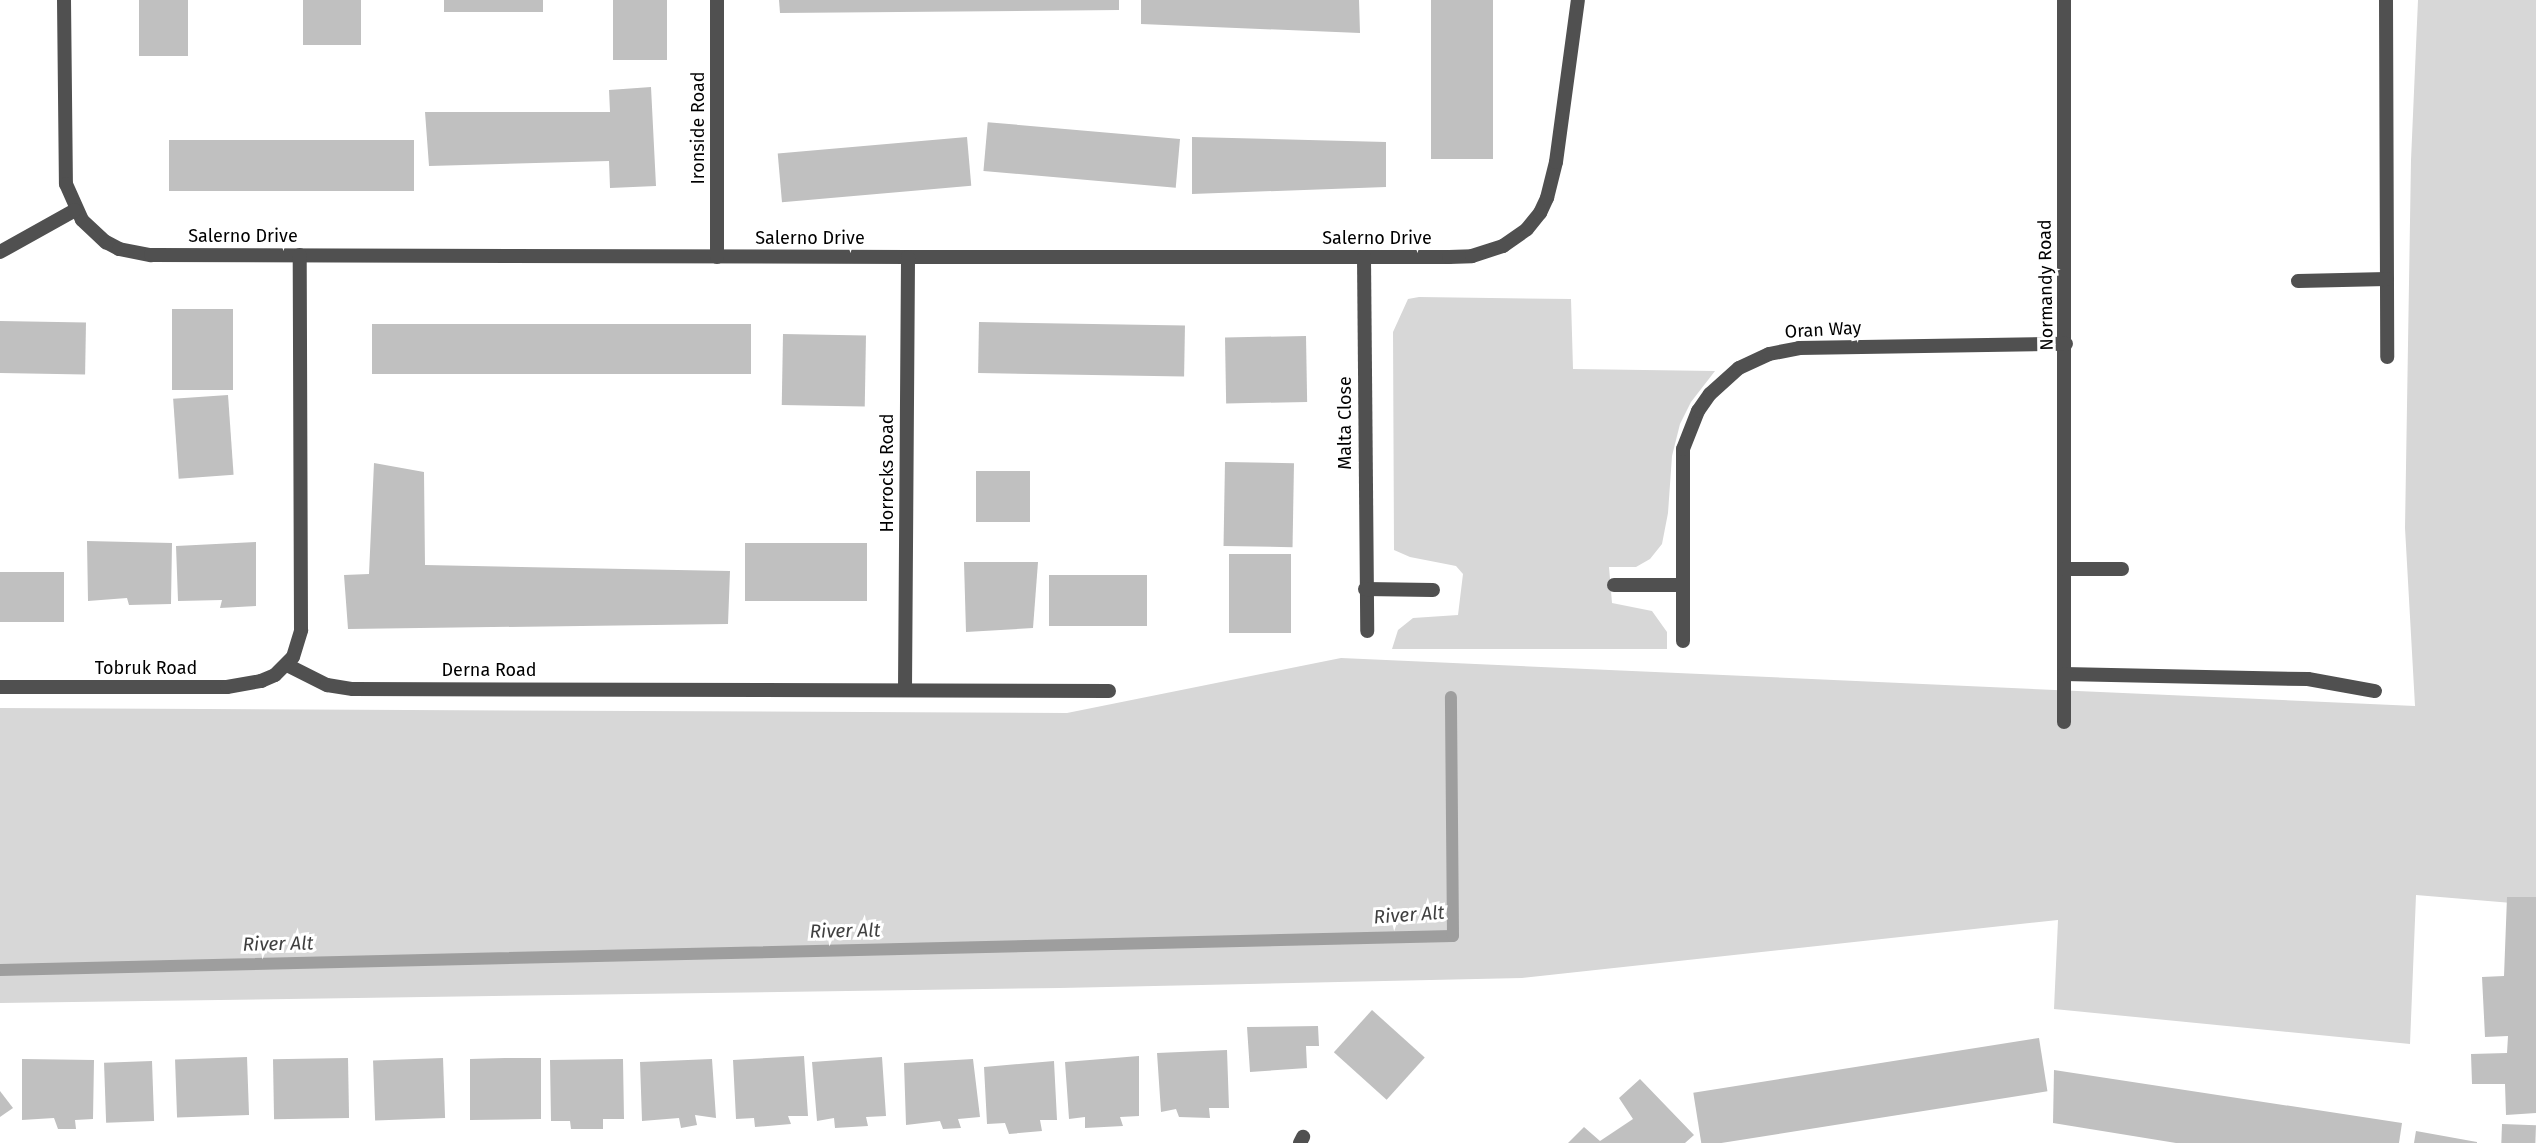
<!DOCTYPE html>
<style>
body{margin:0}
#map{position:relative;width:2536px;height:1143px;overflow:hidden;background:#fff;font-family:"Fira Sans",sans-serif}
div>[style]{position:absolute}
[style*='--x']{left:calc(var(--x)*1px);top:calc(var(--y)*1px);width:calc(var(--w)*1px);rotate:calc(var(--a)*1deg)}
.green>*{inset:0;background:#d7d7d7}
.stream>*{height:12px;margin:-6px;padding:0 6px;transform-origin:6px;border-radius:6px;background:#9e9e9e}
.building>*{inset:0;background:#c0c0c0;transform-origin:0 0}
.street>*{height:14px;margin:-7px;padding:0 7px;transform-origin:7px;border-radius:7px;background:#505050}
span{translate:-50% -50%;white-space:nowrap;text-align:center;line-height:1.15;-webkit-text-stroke:6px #fff;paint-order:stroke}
.street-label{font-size:18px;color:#000}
.water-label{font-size:19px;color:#3f3f3f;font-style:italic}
</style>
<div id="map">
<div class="green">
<i style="clip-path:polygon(2418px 0,2536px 0,2536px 905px,2416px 895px,2410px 1044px,2054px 1009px,2058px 920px,1522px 978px,1060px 988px,0 1003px,0 708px,1067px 713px,1341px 658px,2415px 706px,2405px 528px,2411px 160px)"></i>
<i style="clip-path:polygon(1419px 297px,1571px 299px,1573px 369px,1715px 371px,1691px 402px,1680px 424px,1672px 456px,1668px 513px,1662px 544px,1650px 559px,1636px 567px,1609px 567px,1612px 603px,1652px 611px,1667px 632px,1667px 649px,1392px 649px,1398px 630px,1413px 618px,1458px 615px,1463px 574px,1456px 566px,1410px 557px,1394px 550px,1393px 332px,1408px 299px)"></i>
</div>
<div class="stream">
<i style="--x:0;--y:970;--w:1453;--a:-1.34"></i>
<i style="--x:1453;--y:936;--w:239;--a:-90.5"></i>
</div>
<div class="building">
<i style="left:139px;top:0;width:49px;height:56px"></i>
<i style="left:303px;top:0;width:58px;height:45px"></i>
<i style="left:444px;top:0;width:99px;height:12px"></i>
<i style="left:613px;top:0;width:54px;height:60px"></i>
<i style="clip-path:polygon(779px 0,1119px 0,1119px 10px,780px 13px)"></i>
<i style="clip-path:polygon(1141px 0,1359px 0,1360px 33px,1141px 24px)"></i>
<i style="left:1431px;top:0;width:62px;height:159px"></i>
<i style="clip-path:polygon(651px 87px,656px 186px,610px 188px,609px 161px,429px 166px,425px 112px,610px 112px,609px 90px)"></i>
<i style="left:967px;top:137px;width:49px;height:190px;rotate:85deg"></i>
<i style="clip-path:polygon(1192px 137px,1386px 142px,1386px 187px,1192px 194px)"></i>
<i style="left:1180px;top:139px;width:49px;height:193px;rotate:95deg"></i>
<i style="left:169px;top:140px;width:245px;height:51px"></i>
<i style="left:172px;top:309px;width:61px;height:81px"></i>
<i style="left:0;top:321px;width:86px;height:52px;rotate:1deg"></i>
<i style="left:979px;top:322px;width:206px;height:51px;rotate:1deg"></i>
<i style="left:751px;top:324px;width:50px;height:379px;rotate:90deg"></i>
<i style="left:783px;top:334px;width:83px;height:71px;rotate:1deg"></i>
<i style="left:1306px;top:336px;width:66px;height:81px;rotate:89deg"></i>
<i style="left:228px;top:395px;width:80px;height:55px;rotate:86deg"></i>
<i style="left:1225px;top:462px;width:69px;height:84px;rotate:1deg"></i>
<i style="clip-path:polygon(374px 463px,424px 472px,425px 565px,730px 571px,728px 624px,348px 629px,344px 575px,369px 574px)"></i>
<i style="left:976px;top:471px;width:54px;height:51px"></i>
<i style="clip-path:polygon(87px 541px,172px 543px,171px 604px,129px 605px,127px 598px,88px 601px)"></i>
<i style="clip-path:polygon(256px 542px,256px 606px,220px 608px,222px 600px,178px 601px,176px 546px)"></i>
<i style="left:745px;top:543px;width:122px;height:58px"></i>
<i style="left:1291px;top:554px;width:79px;height:62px;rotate:90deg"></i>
<i style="clip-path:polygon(964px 562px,1038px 562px,1033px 628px,966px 632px)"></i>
<i style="left:0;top:572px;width:64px;height:50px"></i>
<i style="left:1049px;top:575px;width:98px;height:51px"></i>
<i style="clip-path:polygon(2507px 897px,2536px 897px,2536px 1113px,2506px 1115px,2505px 1084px,2472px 1084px,2471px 1054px,2507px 1053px,2508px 1036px,2485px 1037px,2482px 977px,2504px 976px)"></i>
<i style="left:1372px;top:1010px;width:71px;height:57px;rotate:42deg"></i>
<i style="clip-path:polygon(1318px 1026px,1319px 1046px,1306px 1046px,1307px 1068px,1250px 1072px,1247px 1027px)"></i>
<i style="left:2039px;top:1038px;width:54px;height:350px;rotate:81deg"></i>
<i style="clip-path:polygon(1227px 1050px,1229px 1108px,1209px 1108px,1210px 1118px,1179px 1117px,1176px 1109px,1161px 1112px,1157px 1053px)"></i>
<i style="clip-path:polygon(804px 1056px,808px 1116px,788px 1116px,791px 1124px,755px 1127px,754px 1118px,736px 1119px,733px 1060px)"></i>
<i style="clip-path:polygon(1139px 1056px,1139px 1116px,1120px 1117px,1123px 1126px,1085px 1128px,1085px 1117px,1069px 1119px,1065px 1062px)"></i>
<i style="left:247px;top:1057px;width:58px;height:72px;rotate:88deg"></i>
<i style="clip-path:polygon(882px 1057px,886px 1116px,866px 1117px,868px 1126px,835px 1128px,834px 1118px,817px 1121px,812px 1062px)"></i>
<i style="left:348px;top:1058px;width:60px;height:75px;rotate:89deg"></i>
<i style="left:443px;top:1058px;width:60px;height:70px;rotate:88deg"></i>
<i style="clip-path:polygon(505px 1058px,541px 1058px,541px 1119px,470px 1120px,470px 1059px)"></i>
<i style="clip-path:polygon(22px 1059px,94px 1060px,93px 1119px,75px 1120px,76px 1129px,58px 1129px,54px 1118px,22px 1120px)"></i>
<i style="clip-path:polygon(623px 1059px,624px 1119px,603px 1119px,603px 1129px,571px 1129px,570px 1121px,551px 1121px,550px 1060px)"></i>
<i style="clip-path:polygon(712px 1059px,716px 1118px,695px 1115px,697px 1125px,681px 1128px,679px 1118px,642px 1121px,640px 1062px)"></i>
<i style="clip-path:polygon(973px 1059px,980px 1117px,958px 1119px,961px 1128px,943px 1129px,940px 1121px,906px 1125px,904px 1063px)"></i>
<i style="left:152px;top:1061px;width:60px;height:48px;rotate:88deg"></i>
<i style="clip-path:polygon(1054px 1061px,1057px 1120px,1040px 1120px,1042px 1131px,1009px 1134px,1005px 1123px,987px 1124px,984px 1067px)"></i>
<i style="clip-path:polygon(2054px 1070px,2402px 1123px,2399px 1143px,2176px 1143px,2053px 1123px)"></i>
<i style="clip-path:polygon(1640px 1079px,1694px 1135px,1685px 1143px,1568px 1143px,1584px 1127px,1600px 1141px,1633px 1119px,1619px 1098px)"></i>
<i style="clip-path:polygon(0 1091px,13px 1108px,0 1117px)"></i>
<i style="left:2502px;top:1124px;width:34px;height:19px;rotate:2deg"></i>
<i style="clip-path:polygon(2416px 1131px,2477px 1142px,2477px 1143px,2414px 1143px)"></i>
</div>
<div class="street">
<i style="--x:64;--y:0;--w:184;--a:89.4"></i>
<i style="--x:66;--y:184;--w:39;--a:66"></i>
<i style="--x:82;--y:220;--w:33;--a:43"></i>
<i style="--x:106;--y:242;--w:15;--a:28"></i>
<i style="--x:119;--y:249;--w:33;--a:11"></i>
<i style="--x:151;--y:255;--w:757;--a:0.15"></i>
<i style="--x:908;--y:257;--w:541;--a:0"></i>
<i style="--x:1449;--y:257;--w:23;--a:-2"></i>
<i style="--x:1472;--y:256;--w:33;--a:-18"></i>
<i style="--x:1503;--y:246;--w:29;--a:-35"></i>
<i style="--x:1527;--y:229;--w:21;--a:-51"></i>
<i style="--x:1540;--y:213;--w:17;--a:-65"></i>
<i style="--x:1547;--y:198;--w:37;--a:-76"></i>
<i style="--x:1556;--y:162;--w:163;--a:-82.3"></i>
<i style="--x:2064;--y:0;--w:722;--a:90"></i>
<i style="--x:2386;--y:0;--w:357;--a:89.8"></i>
<i style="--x:0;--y:252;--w:86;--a:-29.2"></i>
<i style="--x:717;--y:257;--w:257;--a:-90"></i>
<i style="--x:1364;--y:257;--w:374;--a:89.5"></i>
<i style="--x:2298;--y:281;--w:89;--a:-1.3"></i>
<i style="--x:2065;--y:569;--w:57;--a:0"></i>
<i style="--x:1614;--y:585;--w:69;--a:0"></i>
<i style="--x:1365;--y:589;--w:68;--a:0.8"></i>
<i style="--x:1683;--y:641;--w:192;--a:-90"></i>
<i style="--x:1683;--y:449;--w:41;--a:-68.5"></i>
<i style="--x:1698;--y:411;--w:21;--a:-55"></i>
<i style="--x:1710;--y:394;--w:39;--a:-42"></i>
<i style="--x:1739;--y:368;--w:33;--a:-25"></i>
<i style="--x:1769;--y:354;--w:31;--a:-11"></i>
<i style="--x:1799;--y:348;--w:267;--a:-0.9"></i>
<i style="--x:287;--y:665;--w:45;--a:26.6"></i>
<i style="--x:327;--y:685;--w:26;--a:9"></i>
<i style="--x:353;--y:689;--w:756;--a:0.15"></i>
<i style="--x:2064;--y:674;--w:244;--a:1.2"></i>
<i style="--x:2308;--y:679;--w:68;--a:10.2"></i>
<i style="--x:0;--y:687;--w:227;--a:0"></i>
<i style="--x:227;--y:687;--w:35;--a:-10"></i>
<i style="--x:261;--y:681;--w:15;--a:-23"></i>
<i style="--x:275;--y:675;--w:25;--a:-45"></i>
<i style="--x:293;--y:657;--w:28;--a:-73"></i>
<i style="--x:301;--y:630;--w:375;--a:-90.2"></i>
<i style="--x:905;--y:689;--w:432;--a:-89.6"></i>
<i style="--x:1300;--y:1143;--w:7;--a:-63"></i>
</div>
<div class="street-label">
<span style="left:698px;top:128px;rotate:-90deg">Ironside Road</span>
<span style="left:243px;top:236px">Salerno Drive</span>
<span style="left:810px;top:238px">Salerno Drive</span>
<span style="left:1377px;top:238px">Salerno Drive</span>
<span style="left:2046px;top:285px;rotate:-91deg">Normandy Road</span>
<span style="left:1823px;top:330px;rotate:-3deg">Oran Way</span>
<span style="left:1345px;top:423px;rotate:-90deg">Malta Close</span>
<span style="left:887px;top:473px;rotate:-90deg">Horrocks Road</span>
<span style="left:146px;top:668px">Tobruk Road</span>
<span style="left:489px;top:670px">Derna Road</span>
</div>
<div class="water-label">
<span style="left:1409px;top:915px;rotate:-4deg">River Alt</span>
<span style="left:845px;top:931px;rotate:-1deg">River Alt</span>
<span style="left:278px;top:944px;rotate:-1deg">River Alt</span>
</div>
</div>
